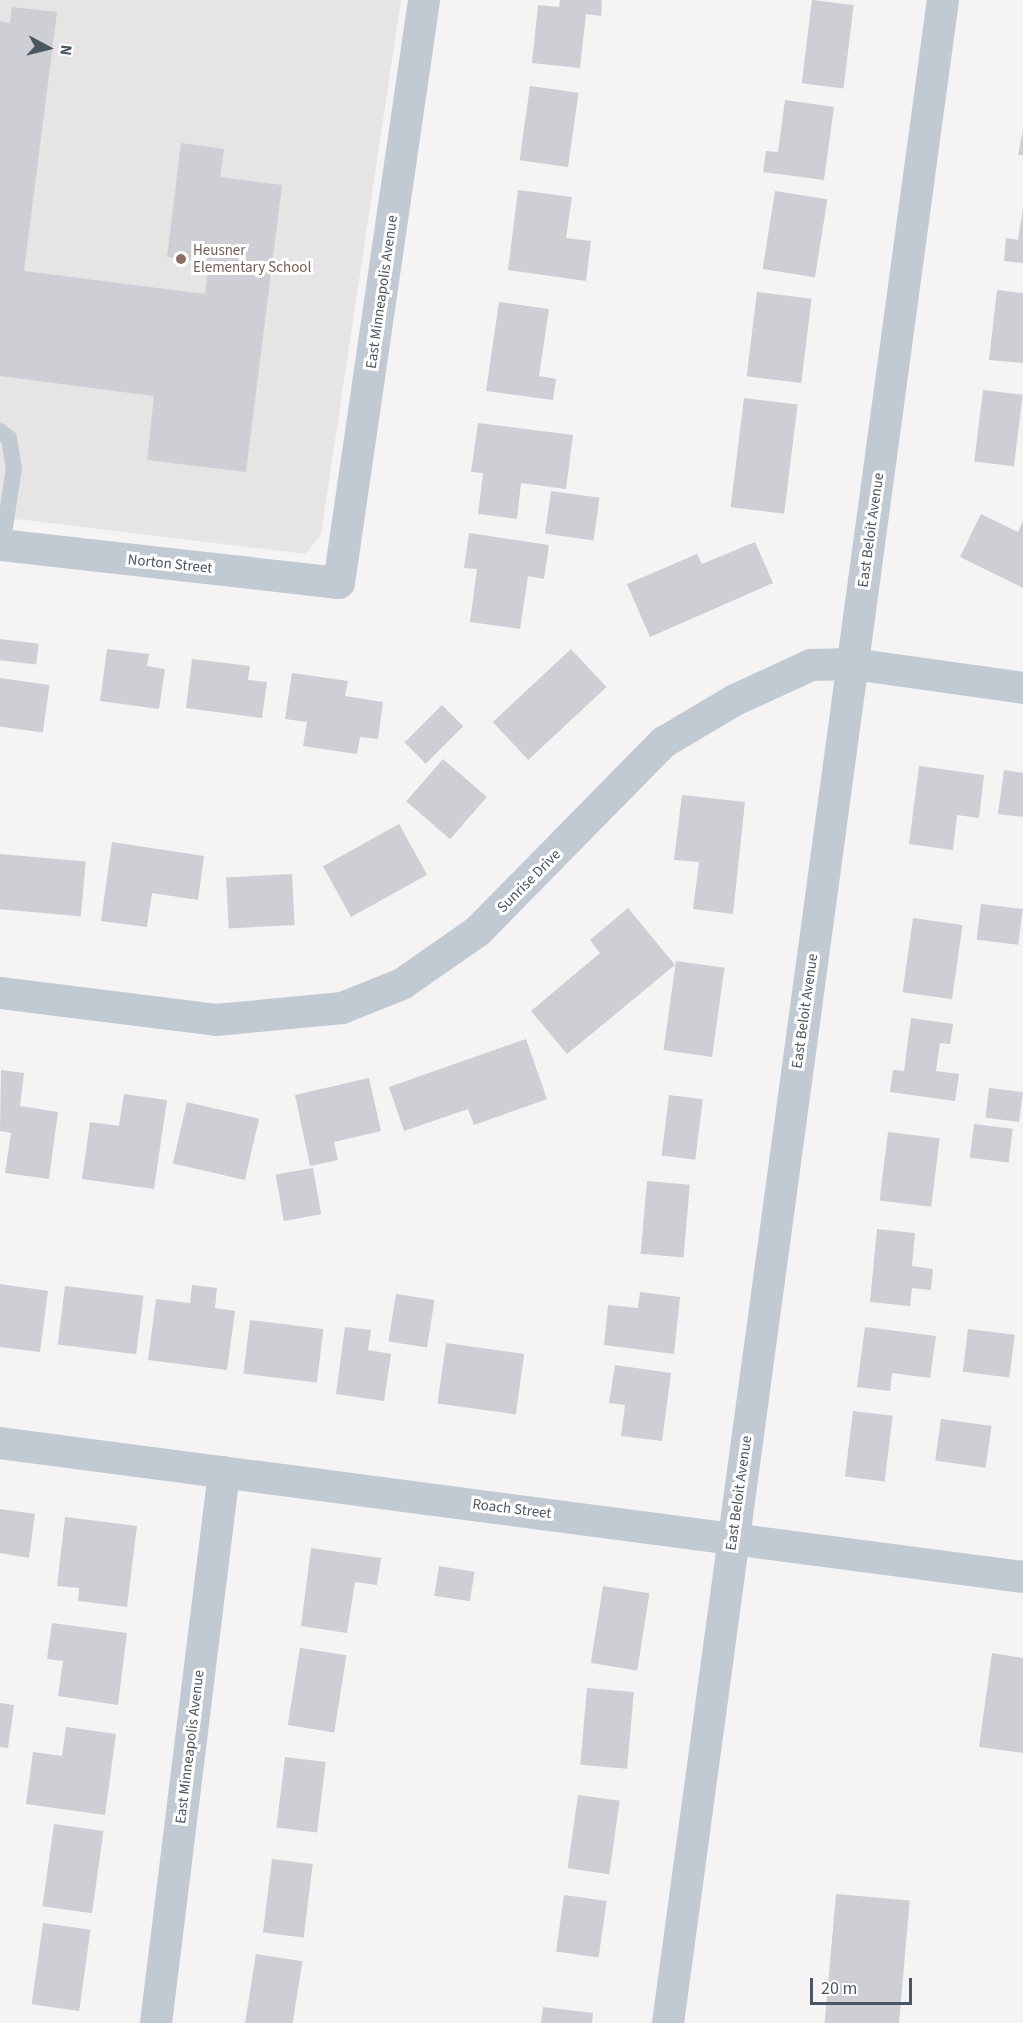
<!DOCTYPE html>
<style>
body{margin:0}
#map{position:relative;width:1023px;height:2023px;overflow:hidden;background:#f5f3f3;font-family:"Source Sans 3",sans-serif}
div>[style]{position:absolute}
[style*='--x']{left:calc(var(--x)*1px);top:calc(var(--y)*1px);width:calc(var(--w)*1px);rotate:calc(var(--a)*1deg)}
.education>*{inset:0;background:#e6e4e5}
.building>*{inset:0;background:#cdcfd5;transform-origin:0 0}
.lane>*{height:16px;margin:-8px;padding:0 8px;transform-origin:8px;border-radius:8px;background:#c1cad2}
.street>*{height:32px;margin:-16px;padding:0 16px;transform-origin:16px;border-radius:16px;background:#c1cad2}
.dots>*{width:16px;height:16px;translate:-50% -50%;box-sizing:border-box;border:3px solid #fff;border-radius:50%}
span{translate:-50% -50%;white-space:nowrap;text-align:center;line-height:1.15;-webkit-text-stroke:6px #fff;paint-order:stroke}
.education-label{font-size:15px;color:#785e54}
.left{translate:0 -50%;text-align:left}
.street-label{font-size:15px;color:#4a5661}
.north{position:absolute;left:18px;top:18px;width:60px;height:60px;-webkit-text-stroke:4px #fff;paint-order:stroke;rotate:97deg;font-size:16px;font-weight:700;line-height:24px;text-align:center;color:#4a5661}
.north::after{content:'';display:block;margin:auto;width:21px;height:27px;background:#4a5661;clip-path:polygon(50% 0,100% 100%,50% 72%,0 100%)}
.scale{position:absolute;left:810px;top:1978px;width:102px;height:27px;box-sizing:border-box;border:3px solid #4a5661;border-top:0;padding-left:8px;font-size:18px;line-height:21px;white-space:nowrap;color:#4a5661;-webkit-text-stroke:4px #fff;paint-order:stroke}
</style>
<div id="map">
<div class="education">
<i style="clip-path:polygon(0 0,401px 0,321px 534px,306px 554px,0 517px)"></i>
</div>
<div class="building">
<i style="clip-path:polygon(560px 0,602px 0,601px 16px,586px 14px,580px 68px,532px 63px,538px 5px,559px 7px)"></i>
<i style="left:812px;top:0;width:42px;height:84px;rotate:7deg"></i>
<i style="clip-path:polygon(12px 7px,57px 12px,24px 271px,205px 294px,209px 263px,167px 257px,181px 143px,224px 149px,220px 177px,282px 185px,246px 472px,147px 460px,154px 396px,0 376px,0 21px,10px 23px)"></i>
<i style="left:530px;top:86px;width:49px;height:75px;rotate:8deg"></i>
<i style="clip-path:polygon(785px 100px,834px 107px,824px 180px,763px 172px,766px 151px,778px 152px)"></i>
<i style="clip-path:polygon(1023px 130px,1023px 155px,1018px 155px)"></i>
<i style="clip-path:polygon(518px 190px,572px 197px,566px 238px,591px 241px,586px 281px,508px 270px)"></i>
<i style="left:775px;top:191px;width:53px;height:79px;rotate:9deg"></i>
<i style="clip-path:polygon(1023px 208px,1023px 263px,1004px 261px,1006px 238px,1018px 240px)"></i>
<i style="clip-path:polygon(997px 290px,1023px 293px,1023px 363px,989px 360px)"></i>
<i style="left:757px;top:292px;width:55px;height:85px;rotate:7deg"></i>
<i style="clip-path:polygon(499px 302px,549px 309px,539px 376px,556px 379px,553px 400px,486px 391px)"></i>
<i style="left:983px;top:390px;width:40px;height:72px;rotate:7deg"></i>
<i style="left:744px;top:398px;width:54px;height:110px;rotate:7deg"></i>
<i style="clip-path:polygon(478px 423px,573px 435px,566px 489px,521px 483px,517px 519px,478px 514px,483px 473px,471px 472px)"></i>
<i style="left:551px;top:491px;width:49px;height:43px;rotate:8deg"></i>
<i style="clip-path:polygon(981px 514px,1018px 532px,1023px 521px,1023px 588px,960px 557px)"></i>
<i style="clip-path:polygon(469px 533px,549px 545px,544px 579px,528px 576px,520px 629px,470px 622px,477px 569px,464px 568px)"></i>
<i style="clip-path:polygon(755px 542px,773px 583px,650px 637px,627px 584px,697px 554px,702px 564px)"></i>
<i style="left:0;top:639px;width:39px;height:21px;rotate:7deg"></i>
<i style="clip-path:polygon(107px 649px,149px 654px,147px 666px,165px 669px,159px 709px,100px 701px)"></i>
<i style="left:571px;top:649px;width:52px;height:107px;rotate:47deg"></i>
<i style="clip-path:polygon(192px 659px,250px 666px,248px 680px,267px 682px,262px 718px,186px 708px)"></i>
<i style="clip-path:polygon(292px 673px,348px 681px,345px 696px,383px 702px,378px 739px,360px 737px,357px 754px,303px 746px,307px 722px,285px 719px)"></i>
<i style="left:0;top:678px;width:50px;height:48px;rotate:8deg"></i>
<i style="left:442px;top:705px;width:30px;height:53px;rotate:45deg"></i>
<i style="left:443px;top:759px;width:58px;height:56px;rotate:41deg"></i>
<i style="clip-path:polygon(919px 766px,984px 775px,979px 818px,957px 815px,953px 850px,909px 844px)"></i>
<i style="clip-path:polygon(1004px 770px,1023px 773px,1023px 817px,998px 814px)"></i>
<i style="clip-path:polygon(682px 795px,745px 802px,733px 914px,693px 909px,699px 862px,674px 860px)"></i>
<i style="left:399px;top:824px;width:58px;height:87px;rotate:61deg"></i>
<i style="clip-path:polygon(112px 842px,204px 856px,198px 900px,152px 893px,147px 927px,101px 921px)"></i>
<i style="left:0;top:854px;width:86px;height:55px;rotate:5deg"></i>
<i style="left:292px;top:874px;width:51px;height:66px;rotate:87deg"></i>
<i style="left:981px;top:904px;width:42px;height:36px;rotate:7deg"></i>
<i style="clip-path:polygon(628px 908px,675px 965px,567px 1054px,531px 1011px,600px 953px,590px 940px)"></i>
<i style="left:913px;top:918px;width:50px;height:75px;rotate:8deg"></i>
<i style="left:676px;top:961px;width:49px;height:90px;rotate:8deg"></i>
<i style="clip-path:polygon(911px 1018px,953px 1024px,950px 1044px,940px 1043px,936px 1071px,959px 1074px,955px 1101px,890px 1092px,893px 1070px,904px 1071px)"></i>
<i style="clip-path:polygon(526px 1039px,547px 1099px,474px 1125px,468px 1109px,404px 1131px,389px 1087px)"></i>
<i style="clip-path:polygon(1px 1070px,24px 1073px,20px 1106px,58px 1112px,49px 1179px,5px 1173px,11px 1133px,0 1131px)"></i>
<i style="clip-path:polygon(369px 1078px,381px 1131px,334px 1142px,338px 1160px,310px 1166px,295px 1095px)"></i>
<i style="left:989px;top:1088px;width:34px;height:30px;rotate:7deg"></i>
<i style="clip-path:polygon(124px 1094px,167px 1100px,154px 1189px,82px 1179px,90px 1122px,119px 1126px)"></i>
<i style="left:669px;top:1095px;width:34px;height:61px;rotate:7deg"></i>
<i style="left:187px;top:1102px;width:74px;height:63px;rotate:13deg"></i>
<i style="left:974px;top:1124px;width:39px;height:34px;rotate:7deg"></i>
<i style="left:888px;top:1132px;width:52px;height:69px;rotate:7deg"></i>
<i style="left:313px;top:1168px;width:47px;height:38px;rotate:80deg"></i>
<i style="left:647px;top:1181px;width:43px;height:73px;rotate:5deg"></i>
<i style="clip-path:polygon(877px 1229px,915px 1233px,912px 1266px,933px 1269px,931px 1290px,912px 1288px,910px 1306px,870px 1302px)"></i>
<i style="clip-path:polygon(0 1284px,48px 1291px,40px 1352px,0 1347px)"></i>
<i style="clip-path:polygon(192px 1285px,217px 1288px,215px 1308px,235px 1311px,227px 1370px,148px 1360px,156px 1299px,190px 1303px)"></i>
<i style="left:65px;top:1286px;width:79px;height:59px;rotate:7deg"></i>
<i style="clip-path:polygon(640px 1292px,680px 1297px,674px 1354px,604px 1345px,608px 1305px,638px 1308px)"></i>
<i style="left:396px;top:1294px;width:39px;height:48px;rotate:9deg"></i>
<i style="left:250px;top:1320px;width:74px;height:54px;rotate:7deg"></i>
<i style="clip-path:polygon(345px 1327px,371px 1330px,368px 1350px,391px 1354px,384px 1401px,336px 1394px)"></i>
<i style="clip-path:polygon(865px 1327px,936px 1336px,930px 1378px,892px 1373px,890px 1391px,857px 1387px)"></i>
<i style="left:968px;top:1329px;width:47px;height:43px;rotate:7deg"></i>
<i style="left:446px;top:1343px;width:79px;height:61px;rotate:8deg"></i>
<i style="clip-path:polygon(615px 1365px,671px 1373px,662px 1441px,621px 1436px,625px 1405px,609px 1403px)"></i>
<i style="left:853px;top:1411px;width:40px;height:66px;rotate:7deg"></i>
<i style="left:941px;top:1419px;width:51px;height:42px;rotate:8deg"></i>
<i style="clip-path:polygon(0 1509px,35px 1514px,29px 1558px,0 1553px)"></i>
<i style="clip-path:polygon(65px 1517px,137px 1526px,127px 1607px,78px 1601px,79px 1588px,57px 1586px)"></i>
<i style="clip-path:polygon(311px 1548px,381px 1558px,377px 1585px,355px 1582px,347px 1633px,301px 1626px)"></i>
<i style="left:439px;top:1566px;width:36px;height:30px;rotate:9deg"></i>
<i style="left:603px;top:1586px;width:47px;height:78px;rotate:9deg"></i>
<i style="clip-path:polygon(52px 1623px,127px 1633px,118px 1705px,58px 1696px,63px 1661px,47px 1659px)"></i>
<i style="left:300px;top:1648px;width:47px;height:78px;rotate:9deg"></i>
<i style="clip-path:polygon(992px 1653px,1023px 1658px,1023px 1753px,979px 1747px)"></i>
<i style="left:587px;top:1688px;width:47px;height:77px;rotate:5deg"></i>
<i style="clip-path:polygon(0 1703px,14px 1705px,8px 1748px,0 1747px)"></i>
<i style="clip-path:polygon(66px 1727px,116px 1734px,105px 1815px,26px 1804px,33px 1752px,62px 1756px)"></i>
<i style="left:285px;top:1757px;width:41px;height:71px;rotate:7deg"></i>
<i style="left:578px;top:1795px;width:42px;height:74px;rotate:8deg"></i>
<i style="left:54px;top:1824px;width:50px;height:83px;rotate:8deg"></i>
<i style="left:272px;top:1859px;width:41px;height:74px;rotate:7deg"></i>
<i style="left:836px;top:1894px;width:74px;height:130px;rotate:5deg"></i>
<i style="left:564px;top:1895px;width:43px;height:57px;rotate:8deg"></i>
<i style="left:43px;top:1923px;width:48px;height:82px;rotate:8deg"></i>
<i style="left:256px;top:1954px;width:47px;height:70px;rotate:9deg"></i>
<i style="clip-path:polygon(543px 2007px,593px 2013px,592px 2023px,541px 2023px)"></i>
</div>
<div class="lane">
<i style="--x:0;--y:431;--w:11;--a:38"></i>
<i style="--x:9;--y:438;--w:30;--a:81"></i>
<i style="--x:14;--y:468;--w:79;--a:98.7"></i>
</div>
<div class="street">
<i style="--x:0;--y:545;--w:341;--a:6.4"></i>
<i style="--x:339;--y:583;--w:589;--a:-81.7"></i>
<i style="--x:0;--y:993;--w:218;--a:7.1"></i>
<i style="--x:216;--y:1020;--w:127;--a:-5.4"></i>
<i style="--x:342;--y:1008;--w:65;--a:-21.8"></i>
<i style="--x:402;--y:984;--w:93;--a:-34.9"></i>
<i style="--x:478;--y:931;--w:265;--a:-45.5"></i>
<i style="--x:664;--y:742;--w:82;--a:-30.6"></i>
<i style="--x:735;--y:700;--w:84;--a:-24.7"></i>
<i style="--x:811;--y:665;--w:42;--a:-1.4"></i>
<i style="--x:853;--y:664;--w:172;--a:8"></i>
<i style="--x:0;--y:1443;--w:1032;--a:7.46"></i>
<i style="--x:156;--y:2023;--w:555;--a:-82.96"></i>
<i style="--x:668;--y:2023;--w:2042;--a:-82.26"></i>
</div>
<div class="dots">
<i style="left:181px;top:259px;background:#8d6e63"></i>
</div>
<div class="education-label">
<span class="left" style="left:193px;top:259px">Heusner<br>Elementary School</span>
</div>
<div class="street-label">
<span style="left:382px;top:292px;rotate:-82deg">East Minneapolis Avenue</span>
<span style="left:871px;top:530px;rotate:-82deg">East Beloit Avenue</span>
<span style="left:170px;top:564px;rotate:6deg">Norton Street</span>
<span style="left:529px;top:881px;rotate:-45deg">Sunrise Drive</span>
<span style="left:805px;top:1011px;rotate:-82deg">East Beloit Avenue</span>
<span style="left:739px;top:1493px;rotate:-82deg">East Beloit Avenue</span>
<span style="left:512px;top:1509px;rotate:7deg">Roach Street</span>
<span style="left:190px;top:1747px;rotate:-83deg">East Minneapolis Avenue</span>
</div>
<div class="north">N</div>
<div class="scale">20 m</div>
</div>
